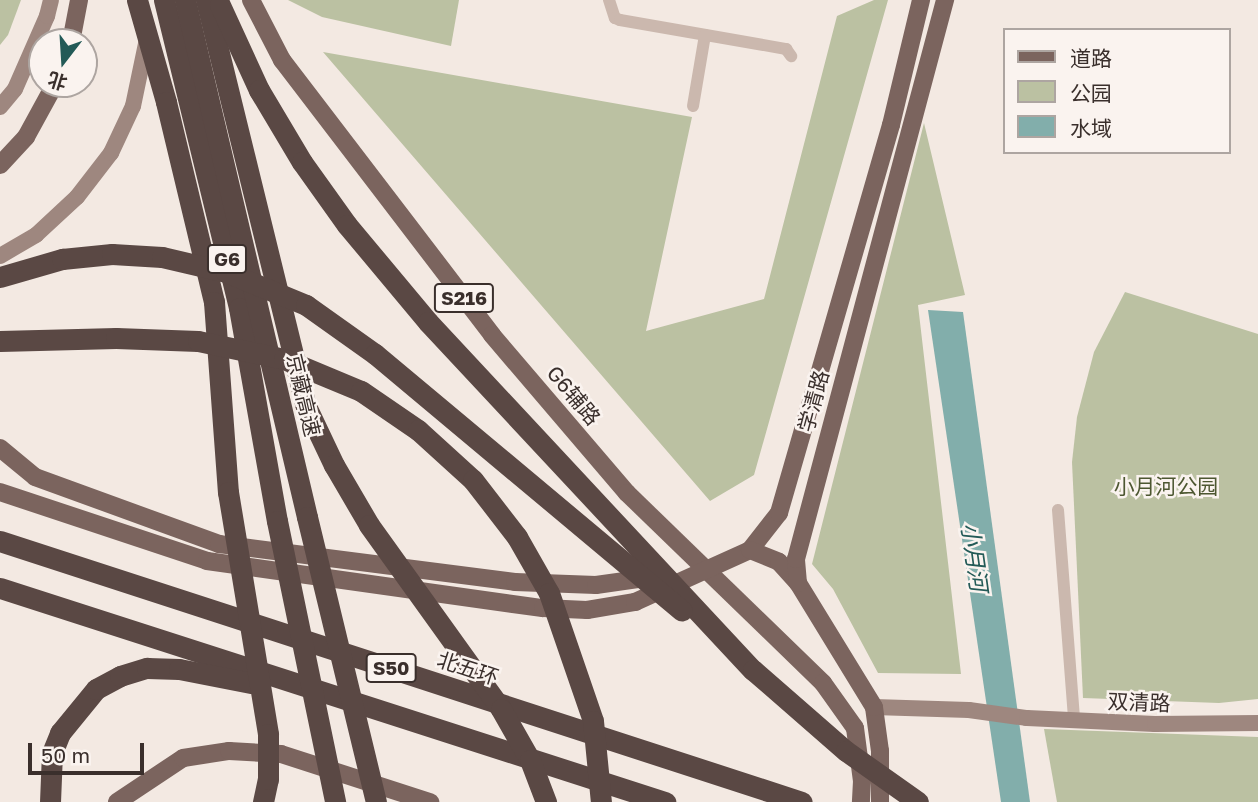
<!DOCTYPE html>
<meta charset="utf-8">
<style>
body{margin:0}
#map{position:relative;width:1258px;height:802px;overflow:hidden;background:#f3e9e2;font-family:"Golos Text","Noto Sans SC",sans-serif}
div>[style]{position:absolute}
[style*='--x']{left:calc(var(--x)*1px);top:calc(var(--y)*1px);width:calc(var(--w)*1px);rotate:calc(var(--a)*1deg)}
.green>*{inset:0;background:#bbc1a2}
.water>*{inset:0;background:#82aeab}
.street>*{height:12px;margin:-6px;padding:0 6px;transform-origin:6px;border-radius:6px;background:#cbb8ae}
.secondary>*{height:16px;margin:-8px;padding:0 8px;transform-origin:8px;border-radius:8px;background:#9e877f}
.primary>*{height:18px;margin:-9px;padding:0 9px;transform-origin:9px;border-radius:9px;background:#7b645e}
.highway>*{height:21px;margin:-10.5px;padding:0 10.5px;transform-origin:10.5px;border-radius:10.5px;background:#5a4844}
.highway-bridge>*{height:21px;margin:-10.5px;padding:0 10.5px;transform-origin:10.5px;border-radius:10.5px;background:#5a4844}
span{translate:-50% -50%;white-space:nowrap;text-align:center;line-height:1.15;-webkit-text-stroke:5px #faf3ef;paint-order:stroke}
.shield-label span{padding:2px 5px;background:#faf3ef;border:2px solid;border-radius:5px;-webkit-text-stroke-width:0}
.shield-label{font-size:19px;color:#3a2f2c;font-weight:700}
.street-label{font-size:21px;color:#3a2f2c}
.park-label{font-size:21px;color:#4d5731}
.water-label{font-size:23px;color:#235a57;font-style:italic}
.legend{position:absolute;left:1003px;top:28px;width:228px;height:126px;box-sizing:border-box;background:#faf3ef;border:2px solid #ada5a1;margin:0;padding:9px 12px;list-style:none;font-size:21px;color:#3a2f2c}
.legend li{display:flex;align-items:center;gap:14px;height:35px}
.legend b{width:35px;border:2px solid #ada5a1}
.north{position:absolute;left:28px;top:28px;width:70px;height:70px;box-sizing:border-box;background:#faf3ef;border:2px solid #ada5a1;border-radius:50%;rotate:197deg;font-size:19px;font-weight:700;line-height:28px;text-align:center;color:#3a2f2c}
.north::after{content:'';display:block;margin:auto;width:24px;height:32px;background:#235a57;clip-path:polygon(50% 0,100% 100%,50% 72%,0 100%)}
.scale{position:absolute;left:28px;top:743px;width:116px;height:32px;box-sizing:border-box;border:4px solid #3a2f2c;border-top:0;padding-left:9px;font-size:21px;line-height:24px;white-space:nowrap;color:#3a2f2c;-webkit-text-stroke:5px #faf3ef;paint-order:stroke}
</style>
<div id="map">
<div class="green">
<i style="clip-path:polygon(0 0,21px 0,8px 35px,0 45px)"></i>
<i style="clip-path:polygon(288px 0,459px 0,451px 46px,322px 17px)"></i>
<i style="clip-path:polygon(874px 0,888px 0,754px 475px,710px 501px,323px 52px,692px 117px,646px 331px,764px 299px,837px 16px)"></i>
<i style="clip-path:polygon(924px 123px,965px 295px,918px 305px,961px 674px,878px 673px,833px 589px,812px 564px)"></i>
<i style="clip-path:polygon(1125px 292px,1258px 334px,1258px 699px,1219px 703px,1083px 698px,1072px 462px,1077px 417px,1094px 352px)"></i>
<i style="clip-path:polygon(1044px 729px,1258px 737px,1258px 802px,1057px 802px)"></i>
</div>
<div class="water">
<i style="clip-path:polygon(928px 310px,963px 312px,1030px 802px,1001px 802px)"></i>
</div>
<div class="street">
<i style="--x:609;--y:0;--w:19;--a:72"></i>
<i style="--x:615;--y:18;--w:5;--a:22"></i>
<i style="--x:620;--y:20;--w:169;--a:9.9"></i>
<i style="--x:786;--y:49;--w:9;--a:54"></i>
<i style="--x:693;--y:106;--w:72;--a:-80.4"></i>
<i style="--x:1058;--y:510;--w:211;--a:85.6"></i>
</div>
<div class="secondary">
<i style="--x:0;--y:107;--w:23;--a:-50"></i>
<i style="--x:15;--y:89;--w:80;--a:-66.3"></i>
<i style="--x:47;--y:16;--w:16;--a:-76"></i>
<i style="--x:0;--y:256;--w:42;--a:-30.3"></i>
<i style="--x:36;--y:235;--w:56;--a:-42.8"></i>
<i style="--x:77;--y:197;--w:56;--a:-52.3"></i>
<i style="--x:111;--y:153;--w:52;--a:-64.9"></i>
<i style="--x:133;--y:106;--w:68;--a:-78.2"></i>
<i style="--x:874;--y:707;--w:95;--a:1.8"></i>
<i style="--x:969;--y:710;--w:59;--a:7.9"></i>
<i style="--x:1027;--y:718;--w:128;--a:2.7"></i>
<i style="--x:1155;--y:724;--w:103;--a:-0.6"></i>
</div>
<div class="primary">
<i style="--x:251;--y:0;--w:68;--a:62.7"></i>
<i style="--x:282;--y:60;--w:346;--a:52.6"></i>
<i style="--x:492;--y:335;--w:208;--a:49.5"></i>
<i style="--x:627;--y:493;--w:273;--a:44.1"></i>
<i style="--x:823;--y:683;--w:55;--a:54.6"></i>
<i style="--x:855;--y:728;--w:53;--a:82.5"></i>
<i style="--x:862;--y:781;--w:21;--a:93"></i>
<i style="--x:71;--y:42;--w:43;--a:-79.2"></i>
<i style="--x:0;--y:165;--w:38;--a:-47"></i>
<i style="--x:26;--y:137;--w:60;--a:-61.3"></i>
<i style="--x:0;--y:448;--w:45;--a:39.6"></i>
<i style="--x:35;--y:477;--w:196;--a:20"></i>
<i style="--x:219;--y:544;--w:298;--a:7.3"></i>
<i style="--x:515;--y:582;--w:81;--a:2.1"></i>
<i style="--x:596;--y:585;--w:58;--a:-8"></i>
<i style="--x:0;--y:492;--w:218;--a:18.4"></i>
<i style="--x:207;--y:561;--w:339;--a:8"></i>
<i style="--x:543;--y:608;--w:44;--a:2.6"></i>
<i style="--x:587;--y:610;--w:49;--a:-9.5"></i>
<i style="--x:635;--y:602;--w:126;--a:-24.3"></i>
<i style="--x:750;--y:550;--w:47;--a:-51.9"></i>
<i style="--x:779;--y:513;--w:404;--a:-73.9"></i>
<i style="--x:891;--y:125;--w:129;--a:-76.5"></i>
<i style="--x:750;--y:550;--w:31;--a:22"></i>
<i style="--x:779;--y:562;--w:28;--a:48"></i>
<i style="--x:117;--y:802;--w:79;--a:-33.7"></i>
<i style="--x:183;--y:758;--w:47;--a:-8.7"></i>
<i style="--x:229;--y:751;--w:52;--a:3.3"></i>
<i style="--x:281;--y:754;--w:157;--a:17.9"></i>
<i style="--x:880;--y:802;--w:51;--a:-90"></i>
<i style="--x:880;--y:751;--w:44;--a:-97.8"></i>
<i style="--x:874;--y:707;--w:145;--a:-121.5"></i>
<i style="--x:798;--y:583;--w:24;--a:-95"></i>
<i style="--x:796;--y:559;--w:579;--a:-75.07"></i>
</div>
<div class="highway">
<i style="--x:137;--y:0;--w:106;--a:74.1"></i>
<i style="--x:166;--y:102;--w:206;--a:76.5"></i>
<i style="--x:214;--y:302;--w:191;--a:85.8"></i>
<i style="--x:164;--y:0;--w:317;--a:76.3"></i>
<i style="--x:239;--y:308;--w:216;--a:79.9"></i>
<i style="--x:185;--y:0;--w:531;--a:76.72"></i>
<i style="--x:206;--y:0;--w:416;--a:76.2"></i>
<i style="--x:0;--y:277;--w:65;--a:-16.2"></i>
<i style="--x:62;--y:259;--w:50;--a:-5.7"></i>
<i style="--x:112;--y:254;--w:50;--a:3.4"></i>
<i style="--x:0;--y:541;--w:843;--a:18.03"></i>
<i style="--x:0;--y:588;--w:699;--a:17.84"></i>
<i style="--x:50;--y:802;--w:49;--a:-87.7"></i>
<i style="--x:52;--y:753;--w:22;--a:-68"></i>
<i style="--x:60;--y:733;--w:57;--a:-50.7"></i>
<i style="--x:96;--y:689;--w:27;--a:-28"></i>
<i style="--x:120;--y:676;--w:28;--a:-17"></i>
<i style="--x:147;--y:668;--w:32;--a:2"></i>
<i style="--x:179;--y:669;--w:73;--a:11"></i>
<i style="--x:263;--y:802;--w:24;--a:-78"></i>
</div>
<div class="highway-bridge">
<i style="--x:220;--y:5;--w:94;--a:65.4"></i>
<i style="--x:259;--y:90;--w:84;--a:59.2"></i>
<i style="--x:302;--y:162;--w:77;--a:54.5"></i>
<i style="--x:347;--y:225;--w:126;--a:50.1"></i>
<i style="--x:428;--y:322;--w:476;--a:47"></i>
<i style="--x:753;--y:670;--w:123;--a:41.1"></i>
<i style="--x:846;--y:751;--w:88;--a:35.3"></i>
<i style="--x:162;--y:257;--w:66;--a:13.2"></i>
<i style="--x:226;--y:272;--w:87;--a:22.4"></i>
<i style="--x:306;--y:305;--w:85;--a:35.4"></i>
<i style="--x:375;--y:354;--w:400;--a:39.9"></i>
<i style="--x:0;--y:341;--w:116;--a:-1.5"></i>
<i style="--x:116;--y:338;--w:82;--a:2.1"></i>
<i style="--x:198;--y:341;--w:88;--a:11.8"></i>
<i style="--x:284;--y:359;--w:83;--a:22.6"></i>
<i style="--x:361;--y:391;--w:69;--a:34.4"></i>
<i style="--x:418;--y:430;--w:74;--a:42.3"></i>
<i style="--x:473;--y:480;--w:72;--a:52.3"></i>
<i style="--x:517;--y:537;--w:64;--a:60.3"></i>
<i style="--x:549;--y:593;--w:135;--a:71"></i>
<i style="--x:593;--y:721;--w:81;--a:84.4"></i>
<i style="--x:305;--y:404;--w:68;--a:64.6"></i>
<i style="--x:334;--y:465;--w:69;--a:59.7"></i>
<i style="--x:369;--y:525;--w:226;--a:54.3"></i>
<i style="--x:501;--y:709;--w:59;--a:60.4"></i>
<i style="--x:530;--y:760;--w:45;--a:69.1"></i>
<i style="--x:228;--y:492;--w:245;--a:80.6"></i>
<i style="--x:268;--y:734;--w:45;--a:90"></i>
<i style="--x:307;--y:517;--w:293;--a:76.4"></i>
<i style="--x:277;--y:521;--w:287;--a:78.3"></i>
</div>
<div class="shield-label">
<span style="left:227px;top:259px">G6</span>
<span style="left:464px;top:298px">S216</span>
<span style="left:391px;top:668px">S50</span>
</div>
<div class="street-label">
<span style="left:304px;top:395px;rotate:77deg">京藏高速</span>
<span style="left:574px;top:395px;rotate:50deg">G6辅路</span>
<span style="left:813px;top:401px;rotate:-75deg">学清路</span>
<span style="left:468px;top:668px;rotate:18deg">北五环</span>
<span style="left:1139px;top:702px;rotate:2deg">双清路</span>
</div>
<div class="park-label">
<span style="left:1166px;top:486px">小月河公园</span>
</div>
<div class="water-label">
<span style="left:975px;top:557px;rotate:82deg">小月河</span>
</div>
<ul class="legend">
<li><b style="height:9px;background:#7b645e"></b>道路</li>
<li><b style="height:19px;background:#bbc1a2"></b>公园</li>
<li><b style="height:19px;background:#82aeab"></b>水域</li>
</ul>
<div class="north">北</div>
<div class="scale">50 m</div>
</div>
